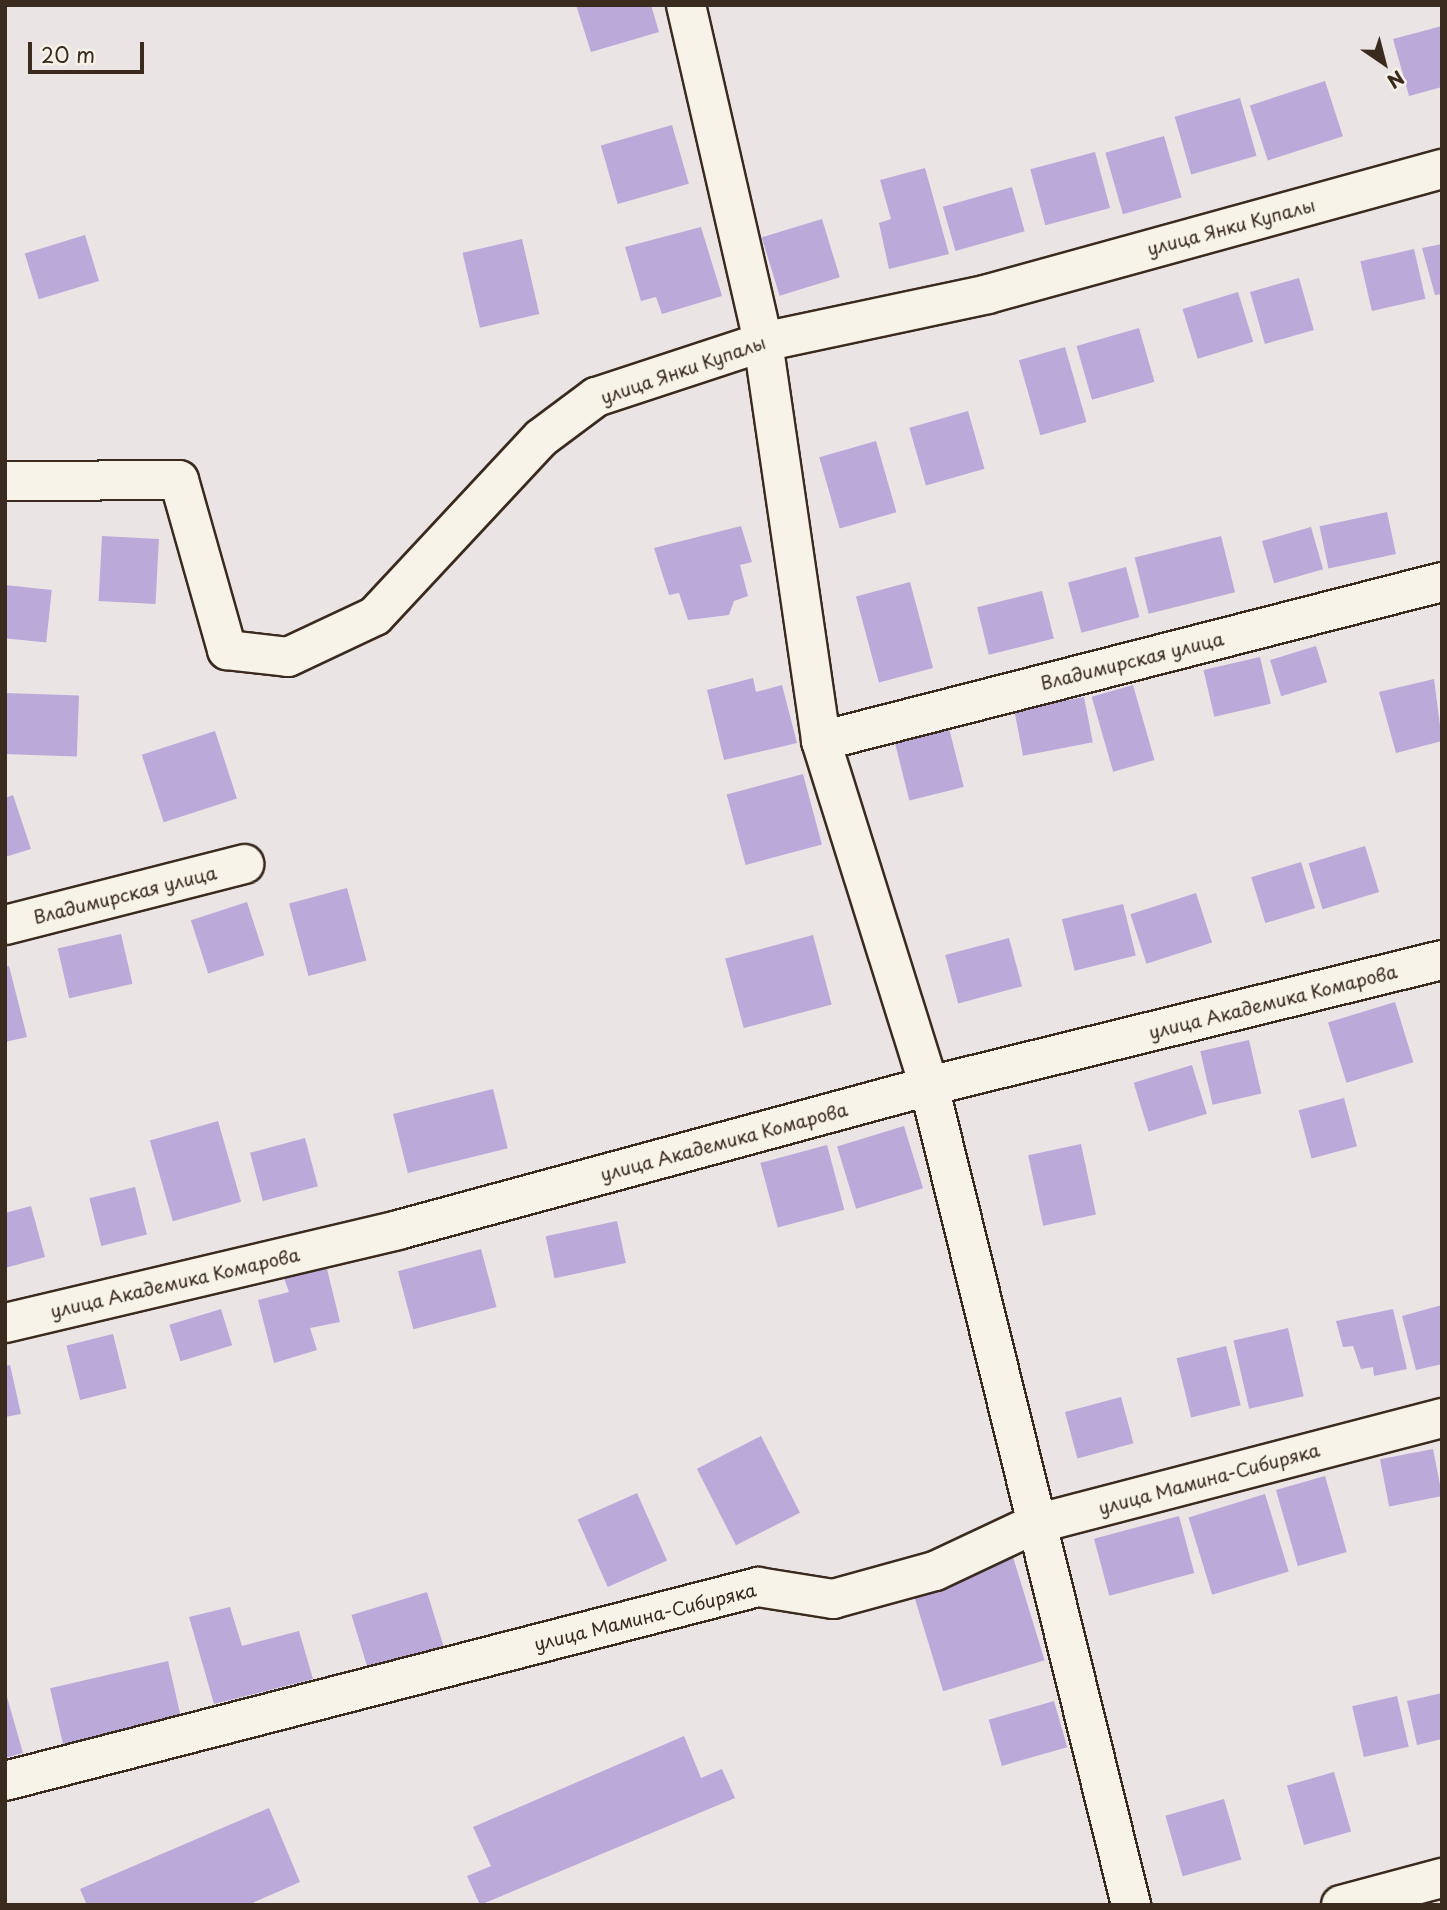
<!DOCTYPE html>
<meta charset="utf-8">
<style>
body{margin:0}
#map{position:relative;width:1447px;height:1910px;overflow:hidden;background:#ebe4e5;font-family:"Playpen Sans",sans-serif}
div>[style]{position:absolute}
[style*='--x']{left:calc(var(--x)*1px);top:calc(var(--y)*1px);width:calc(var(--w)*1px);rotate:calc(var(--a)*1deg)}
.building>*{inset:0;background:#baa9d9;transform-origin:0 0}
.roads{filter:drop-shadow(2px 0 #3b2a1e) drop-shadow(-2px 0 #3b2a1e) drop-shadow(0 2px #3b2a1e) drop-shadow(0 -2px #3b2a1e)}
.minor>*{height:38px;margin:-19px;padding:0 19px;transform-origin:19px;border-radius:19px;background:#f7f3e8}
span{translate:-50% -50%;white-space:nowrap;text-align:center;line-height:1.15;-webkit-text-stroke:6px #f7f3e8;paint-order:stroke}
.street-label{font-size:18px;color:#3b2a1e}
.frame{position:absolute;inset:0;border:7px solid #3b2a1e;pointer-events:none}
.north{position:absolute;left:1349px;top:28px;width:70px;height:70px;-webkit-text-stroke:5px #f7f3e8;paint-order:stroke;rotate:145deg;font-size:19px;font-weight:700;line-height:28px;text-align:center;color:#3b2a1e}
.north::after{content:'';display:block;margin:auto;width:24px;height:32px;background:#3b2a1e;clip-path:polygon(50% 0,100% 100%,50% 72%,0 100%)}
.scale{position:absolute;left:28px;top:42px;width:116px;height:32px;box-sizing:border-box;border:4px solid #3b2a1e;border-top:0;padding-left:9px;font-size:21px;line-height:24px;white-space:nowrap;color:#3b2a1e;-webkit-text-stroke:5px #f7f3e8;paint-order:stroke}
</style>
<div id="map">
<div class="building">
<i style="clip-path:polygon(576px 5px,651px 5px,659px 32px,591px 52px)"></i>
<i style="clip-path:polygon(1442px 26px,1442px 87px,1409px 96px,1393px 39px)"></i>
<i style="left:1325px;top:81px;width:58px;height:79px;rotate:72deg"></i>
<i style="left:1240px;top:98px;width:60px;height:68px;rotate:74deg"></i>
<i style="left:672px;top:125px;width:61px;height:74px;rotate:74deg"></i>
<i style="left:1164px;top:136px;width:64px;height:61px;rotate:74deg"></i>
<i style="left:1095px;top:152px;width:58px;height:67px;rotate:75deg"></i>
<i style="clip-path:polygon(925px 168px,949px 254px,889px 269px,879px 223px,891px 219px,880px 180px)"></i>
<i style="left:1012px;top:187px;width:46px;height:72px;rotate:74deg"></i>
<i style="left:822px;top:219px;width:61px;height:63px;rotate:73deg"></i>
<i style="clip-path:polygon(701px 227px,722px 296px,662px 314px,656px 297px,641px 301px,625px 247px)"></i>
<i style="left:85px;top:235px;width:48px;height:63px;rotate:73deg"></i>
<i style="left:522px;top:239px;width:77px;height:61px;rotate:77deg"></i>
<i style="clip-path:polygon(1442px 244px,1442px 294px,1435px 295px,1422px 248px)"></i>
<i style="left:1414px;top:249px;width:51px;height:55px;rotate:77deg"></i>
<i style="left:1299px;top:278px;width:54px;height:51px;rotate:74deg"></i>
<i style="left:1238px;top:292px;width:52px;height:58px;rotate:73deg"></i>
<i style="left:1139px;top:328px;width:56px;height:65px;rotate:74deg"></i>
<i style="left:1065px;top:347px;width:78px;height:48px;rotate:74deg"></i>
<i style="left:968px;top:411px;width:60px;height:61px;rotate:74deg"></i>
<i style="left:876px;top:441px;width:74px;height:59px;rotate:74deg"></i>
<i style="left:1387px;top:512px;width:43px;height:69px;rotate:78deg"></i>
<i style="clip-path:polygon(741px 526px,752px 562px,740px 565px,748px 596px,734px 601px,729px 615px,688px 620px,679px 593px,669px 595px,654px 548px)"></i>
<i style="left:1311px;top:527px;width:44px;height:51px;rotate:74deg"></i>
<i style="left:102px;top:536px;width:57px;height:65px;rotate:3deg"></i>
<i style="left:1221px;top:536px;width:58px;height:89px;rotate:76deg"></i>
<i style="left:1126px;top:567px;width:52px;height:60px;rotate:75deg"></i>
<i style="left:910px;top:582px;width:89px;height:56px;rotate:75deg"></i>
<i style="left:5px;top:585px;width:47px;height:53px;rotate:6deg"></i>
<i style="left:1042px;top:591px;width:49px;height:67px;rotate:76deg"></i>
<i style="left:1316px;top:646px;width:38px;height:48px;rotate:73deg"></i>
<i style="left:1260px;top:657px;width:48px;height:58px;rotate:77deg"></i>
<i style="clip-path:polygon(753px 678px,756px 692px,782px 685px,797px 743px,724px 760px,707px 690px)"></i>
<i style="clip-path:polygon(1434px 679px,1442px 741px,1396px 753px,1379px 692px)"></i>
<i style="left:1133px;top:685px;width:78px;height:43px;rotate:74deg"></i>
<i style="left:5px;top:693px;width:74px;height:61px;rotate:2deg"></i>
<i style="left:1084px;top:697px;width:46px;height:71px;rotate:79deg"></i>
<i style="left:948px;top:724px;width:65px;height:56px;rotate:76deg"></i>
<i style="left:215px;top:731px;width:71px;height:77px;rotate:72deg"></i>
<i style="left:803px;top:774px;width:73px;height:79px;rotate:75deg"></i>
<i style="clip-path:polygon(13px 795px,31px 849px,5px 857px,5px 798px)"></i>
<i style="left:1365px;top:846px;width:48px;height:59px;rotate:73deg"></i>
<i style="left:1301px;top:862px;width:48px;height:52px;rotate:73deg"></i>
<i style="left:347px;top:888px;width:75px;height:60px;rotate:75deg"></i>
<i style="left:1196px;top:893px;width:52px;height:69px;rotate:72deg"></i>
<i style="left:247px;top:902px;width:56px;height:59px;rotate:72deg"></i>
<i style="left:1123px;top:904px;width:53px;height:63px;rotate:76deg"></i>
<i style="left:121px;top:934px;width:51px;height:65px;rotate:77deg"></i>
<i style="left:813px;top:935px;width:72px;height:91px;rotate:75deg"></i>
<i style="left:1009px;top:938px;width:50px;height:66px;rotate:75deg"></i>
<i style="clip-path:polygon(9px 966px,27px 1037px,5px 1042px,5px 967px)"></i>
<i style="left:1395px;top:1002px;width:63px;height:70px;rotate:73deg"></i>
<i style="left:1249px;top:1040px;width:55px;height:50px;rotate:77deg"></i>
<i style="left:1192px;top:1065px;width:51px;height:61px;rotate:73deg"></i>
<i style="left:493px;top:1089px;width:61px;height:103px;rotate:76deg"></i>
<i style="left:1344px;top:1098px;width:50px;height:47px;rotate:75deg"></i>
<i style="left:218px;top:1121px;width:84px;height:71px;rotate:74deg"></i>
<i style="left:904px;top:1126px;width:65px;height:70px;rotate:73deg"></i>
<i style="left:305px;top:1138px;width:50px;height:57px;rotate:75deg"></i>
<i style="left:1081px;top:1144px;width:72px;height:54px;rotate:78deg"></i>
<i style="left:827px;top:1145px;width:67px;height:69px;rotate:75deg"></i>
<i style="left:135px;top:1187px;width:49px;height:47px;rotate:76deg"></i>
<i style="clip-path:polygon(31px 1206px,45px 1257px,5px 1268px,5px 1213px)"></i>
<i style="left:617px;top:1221px;width:43px;height:73px;rotate:78deg"></i>
<i style="left:481px;top:1249px;width:60px;height:86px;rotate:75deg"></i>
<i style="clip-path:polygon(327px 1269px,340px 1322px,310px 1328px,317px 1350px,274px 1363px,258px 1300px,289px 1292px,284px 1278px)"></i>
<i style="clip-path:polygon(1442px 1305px,1442px 1364px,1416px 1370px,1402px 1316px)"></i>
<i style="left:221px;top:1309px;width:38px;height:54px;rotate:73deg"></i>
<i style="clip-path:polygon(1393px 1309px,1407px 1369px,1374px 1376px,1373px 1367px,1361px 1369px,1353px 1346px,1343px 1347px,1336px 1321px)"></i>
<i style="left:1288px;top:1328px;width:70px;height:56px;rotate:77deg"></i>
<i style="left:113px;top:1334px;width:56px;height:48px;rotate:76deg"></i>
<i style="left:1226px;top:1346px;width:61px;height:51px;rotate:76deg"></i>
<i style="clip-path:polygon(10px 1365px,21px 1414px,5px 1417px,5px 1366px)"></i>
<i style="left:1121px;top:1397px;width:48px;height:58px;rotate:75deg"></i>
<i style="left:761px;top:1436px;width:86px;height:72px;rotate:63deg"></i>
<i style="left:1433px;top:1449px;width:48px;height:54px;rotate:79deg"></i>
<i style="left:1325px;top:1476px;width:79px;height:51px;rotate:74deg"></i>
<i style="left:637px;top:1493px;width:74px;height:65px;rotate:66deg"></i>
<i style="left:1265px;top:1494px;width:81px;height:80px;rotate:73deg"></i>
<i style="left:1179px;top:1516px;width:59px;height:88px;rotate:75deg"></i>
<i style="left:1013px;top:1557px;width:108px;height:106px;rotate:73deg"></i>
<i style="left:427px;top:1592px;width:63px;height:79px;rotate:73deg"></i>
<i style="clip-path:polygon(230px 1607px,242px 1646px,299px 1631px,313px 1679px,214px 1704px,189px 1617px)"></i>
<i style="left:168px;top:1661px;width:58px;height:121px;rotate:77deg"></i>
<i style="clip-path:polygon(5px 1690px,23px 1753px,5px 1758px)"></i>
<i style="clip-path:polygon(1442px 1693px,1442px 1739px,1417px 1745px,1407px 1701px)"></i>
<i style="left:1397px;top:1696px;width:52px;height:46px;rotate:77deg"></i>
<i style="left:1054px;top:1701px;width:48px;height:68px;rotate:74deg"></i>
<i style="clip-path:polygon(684px 1736px,701px 1778px,722px 1769px,735px 1798px,480px 1905px,467px 1876px,491px 1866px,473px 1827px)"></i>
<i style="left:1334px;top:1772px;width:62px;height:49px;rotate:74deg"></i>
<i style="left:1224px;top:1799px;width:63px;height:61px;rotate:74deg"></i>
<i style="clip-path:polygon(269px 1808px,300px 1882px,248px 1905px,87px 1905px,80px 1889px)"></i>
</div>
<div class="roads">
<div class="minor">
<i style="--x:686;--y:5;--w:346;--a:77.1"></i>
<i style="--x:763;--y:342;--w:403;--a:81.7"></i>
<i style="--x:821;--y:741;--w:362;--a:72.6"></i>
<i style="--x:929;--y:1086;--w:844;--a:76.14"></i>
<i style="--x:5;--y:481;--w:174;--a:-0.3"></i>
<i style="--x:179;--y:480;--w:177;--a:74.2"></i>
<i style="--x:227;--y:650;--w:61;--a:6.5"></i>
<i style="--x:288;--y:657;--w:96;--a:-25.2"></i>
<i style="--x:375;--y:616;--w:243;--a:-47"></i>
<i style="--x:541;--y:438;--w:69;--a:-36.7"></i>
<i style="--x:596;--y:397;--w:176;--a:-18.2"></i>
<i style="--x:763;--y:342;--w:230;--a:-12"></i>
<i style="--x:988;--y:294;--w:471;--a:-15.4"></i>
<i style="--x:821;--y:741;--w:641;--a:-14.36"></i>
<i style="--x:5;--y:925;--w:247;--a:-14.3"></i>
<i style="--x:5;--y:1323;--w:404;--a:-13.3"></i>
<i style="--x:398;--y:1230;--w:550;--a:-15.17"></i>
<i style="--x:929;--y:1086;--w:528;--a:-13.8"></i>
<i style="--x:5;--y:1781;--w:778;--a:-14.45"></i>
<i style="--x:758;--y:1587;--w:76;--a:9.1"></i>
<i style="--x:833;--y:1599;--w:106;--a:-15.4"></i>
<i style="--x:935;--y:1571;--w:110;--a:-25.2"></i>
<i style="--x:1035;--y:1524;--w:421;--a:-14.6"></i>
<i style="--x:1341;--y:1905;--w:105;--a:-15"></i>
</div>
</div>
<div class="street-label">
<span style="left:1231px;top:227px;rotate:-15deg">улица Янки Купалы</span>
<span style="left:683px;top:370px;rotate:-19deg">улица Янки Купалы</span>
<span style="left:1132px;top:661px;rotate:-14deg">Владимирская улица</span>
<span style="left:125px;top:895px;rotate:-14deg">Владимирская улица</span>
<span style="left:1273px;top:1002px;rotate:-14deg">улица Академика Комарова</span>
<span style="left:724px;top:1142px;rotate:-15deg">улица Академика Комарова</span>
<span style="left:175px;top:1283px;rotate:-13deg">улица Академика Комарова</span>
<span style="left:1209px;top:1479px;rotate:-15deg">улица Мамина-Сибиряка</span>
<span style="left:645px;top:1617px;rotate:-14deg">улица Мамина-Сибиряка</span>
</div>
<div class="frame"></div>
<div class="north">N</div>
<div class="scale">20 m</div>
</div>
